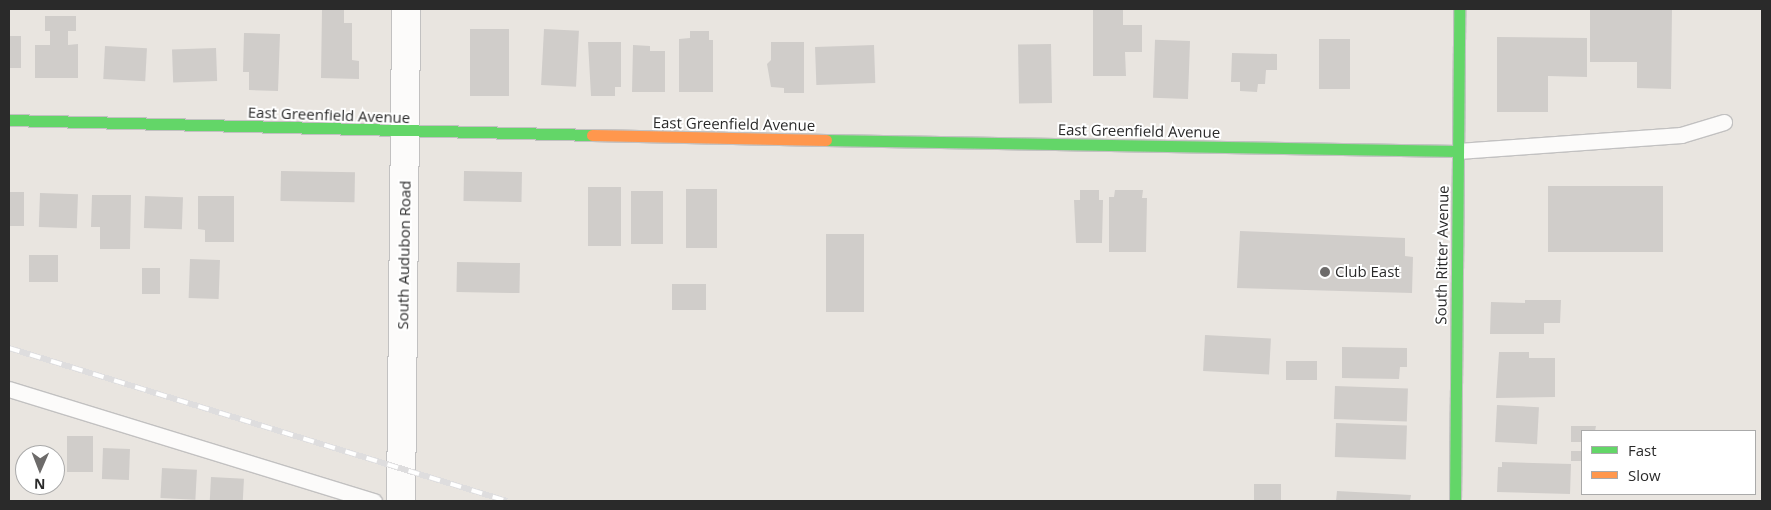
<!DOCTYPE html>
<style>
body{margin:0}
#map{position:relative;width:1771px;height:510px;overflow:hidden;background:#e9e5e0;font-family:"Open Sans",sans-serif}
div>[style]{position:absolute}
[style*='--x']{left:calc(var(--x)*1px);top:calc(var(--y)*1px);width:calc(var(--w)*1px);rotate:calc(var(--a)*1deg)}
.building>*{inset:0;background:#d0cdca;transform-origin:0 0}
.roads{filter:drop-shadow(1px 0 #c2c1c1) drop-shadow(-1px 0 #c2c1c1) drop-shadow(0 1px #c2c1c1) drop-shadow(0 -1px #c2c1c1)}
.lane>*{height:15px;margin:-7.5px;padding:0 7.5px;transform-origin:7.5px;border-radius:7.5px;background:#fcfbfa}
.street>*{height:28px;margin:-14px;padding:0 14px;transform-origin:14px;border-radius:14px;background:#fcfbfa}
.fast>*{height:11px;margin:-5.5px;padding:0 5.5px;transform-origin:5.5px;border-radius:5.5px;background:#63d668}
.slow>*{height:11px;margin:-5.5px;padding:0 5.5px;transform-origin:5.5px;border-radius:5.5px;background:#ff974d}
.rail>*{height:5.5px;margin-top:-2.75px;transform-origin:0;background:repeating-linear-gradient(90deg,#fff 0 11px,#deddde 0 22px);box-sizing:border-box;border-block:1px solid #deddde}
.dots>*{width:14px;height:14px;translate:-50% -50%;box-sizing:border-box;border:2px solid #fff;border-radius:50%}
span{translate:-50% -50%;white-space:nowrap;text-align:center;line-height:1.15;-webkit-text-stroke:4px #fff;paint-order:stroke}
.street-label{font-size:15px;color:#2a2a2a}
.poi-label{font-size:15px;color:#2a2a2a}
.left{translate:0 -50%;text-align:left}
.frame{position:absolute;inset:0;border:10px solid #2a2a2a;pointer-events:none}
.legend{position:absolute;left:1581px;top:430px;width:175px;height:65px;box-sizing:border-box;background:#fff;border:1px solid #aaa;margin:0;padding:6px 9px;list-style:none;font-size:15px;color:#2a2a2a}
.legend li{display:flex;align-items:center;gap:10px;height:25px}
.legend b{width:25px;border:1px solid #aaa}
.north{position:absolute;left:15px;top:445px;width:50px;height:50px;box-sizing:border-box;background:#fff;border:1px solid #aaa;border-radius:50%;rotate:181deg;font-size:14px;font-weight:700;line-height:20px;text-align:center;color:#2a2a2a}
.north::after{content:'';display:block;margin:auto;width:18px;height:22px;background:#6d6b6a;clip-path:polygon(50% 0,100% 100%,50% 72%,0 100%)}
</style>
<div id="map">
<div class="building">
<i style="clip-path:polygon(322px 9px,344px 9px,344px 23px,352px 23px,352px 60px,359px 61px,359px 79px,321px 78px)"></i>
<i style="clip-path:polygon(1093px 9px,1123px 9px,1123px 25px,1142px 25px,1142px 52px,1125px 52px,1126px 76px,1093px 76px)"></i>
<i style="clip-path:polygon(1590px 9px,1672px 9px,1671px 89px,1637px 88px,1637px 62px,1590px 62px)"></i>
<i style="clip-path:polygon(45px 16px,76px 16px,76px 31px,68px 31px,68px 45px,78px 44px,78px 78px,35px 78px,35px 45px,50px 45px,50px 31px,45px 31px)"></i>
<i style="left:470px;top:29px;width:39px;height:67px"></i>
<i style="left:544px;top:29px;width:35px;height:56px;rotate:3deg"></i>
<i style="clip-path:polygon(690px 31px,709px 31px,709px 40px,713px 40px,713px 92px,679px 92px,679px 39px,690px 38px)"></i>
<i style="clip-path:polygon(244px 33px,280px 34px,278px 91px,249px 90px,249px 72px,243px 72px)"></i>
<i style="left:9px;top:36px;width:12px;height:32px"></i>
<i style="clip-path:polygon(1497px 37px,1587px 38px,1587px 77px,1548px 76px,1548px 112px,1497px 112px)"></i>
<i style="left:1319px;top:39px;width:31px;height:50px"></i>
<i style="left:1190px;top:41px;width:58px;height:35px;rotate:92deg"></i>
<i style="clip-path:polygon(588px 42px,621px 42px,621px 87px,615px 87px,615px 96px,591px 96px)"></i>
<i style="clip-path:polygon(771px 42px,804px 42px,804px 93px,784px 93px,784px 88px,771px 87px,767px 64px,771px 60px)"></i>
<i style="left:1051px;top:44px;width:59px;height:33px;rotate:89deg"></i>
<i style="clip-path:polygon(633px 45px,650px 46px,650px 51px,665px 51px,665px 92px,632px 92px)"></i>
<i style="left:874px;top:45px;width:38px;height:59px;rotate:88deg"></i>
<i style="left:105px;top:46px;width:42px;height:33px;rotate:3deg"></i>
<i style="left:216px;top:48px;width:33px;height:44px;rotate:88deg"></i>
<i style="clip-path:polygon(1232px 53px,1277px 54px,1277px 70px,1266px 70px,1265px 84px,1258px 84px,1257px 92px,1240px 91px,1240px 82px,1231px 82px)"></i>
<i style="left:281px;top:171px;width:74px;height:30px;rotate:1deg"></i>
<i style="left:464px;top:171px;width:58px;height:30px;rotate:1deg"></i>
<i style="left:1548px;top:186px;width:115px;height:66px"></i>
<i style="left:588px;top:187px;width:33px;height:59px"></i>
<i style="left:686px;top:189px;width:31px;height:59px"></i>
<i style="clip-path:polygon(1080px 190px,1099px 190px,1099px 200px,1103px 200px,1102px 243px,1076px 243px,1074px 200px,1080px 200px)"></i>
<i style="clip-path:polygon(1115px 190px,1143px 190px,1142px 198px,1147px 198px,1146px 252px,1109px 252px,1109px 197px,1114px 197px)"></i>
<i style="left:663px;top:191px;width:53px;height:32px;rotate:90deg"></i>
<i style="left:9px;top:192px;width:15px;height:34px"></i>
<i style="left:40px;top:193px;width:38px;height:34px;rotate:2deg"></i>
<i style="clip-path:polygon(92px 195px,131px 195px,130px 249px,100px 249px,100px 227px,91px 227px)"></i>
<i style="left:145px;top:196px;width:38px;height:32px;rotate:2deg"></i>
<i style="clip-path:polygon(198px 196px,234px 196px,234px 242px,205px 242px,205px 230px,198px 229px)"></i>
<i style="clip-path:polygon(1240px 231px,1405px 238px,1405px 256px,1413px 257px,1412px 293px,1237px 288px)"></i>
<i style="left:826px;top:234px;width:38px;height:78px"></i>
<i style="left:29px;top:255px;width:29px;height:27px"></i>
<i style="left:190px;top:259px;width:30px;height:39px;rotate:2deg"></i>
<i style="left:457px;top:262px;width:63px;height:30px;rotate:1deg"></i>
<i style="left:142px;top:268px;width:18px;height:26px"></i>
<i style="left:672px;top:284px;width:34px;height:26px"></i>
<i style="clip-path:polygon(1525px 300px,1561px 300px,1560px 323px,1544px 323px,1544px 334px,1490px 334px,1491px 302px,1525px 303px)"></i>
<i style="left:1205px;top:335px;width:66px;height:36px;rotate:3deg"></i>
<i style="clip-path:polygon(1342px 347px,1407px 348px,1407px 367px,1400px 367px,1399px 379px,1342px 378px)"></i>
<i style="clip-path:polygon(1499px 352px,1529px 352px,1529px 358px,1555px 358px,1555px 397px,1496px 398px)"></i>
<i style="left:1286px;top:361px;width:31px;height:19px"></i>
<i style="left:1335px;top:386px;width:73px;height:33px;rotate:2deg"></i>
<i style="left:1497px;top:405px;width:42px;height:37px;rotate:3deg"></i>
<i style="left:1336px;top:423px;width:71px;height:34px;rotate:2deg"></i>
<i style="clip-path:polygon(1571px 426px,1596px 426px,1595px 431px,1582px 431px,1582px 442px,1571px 442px)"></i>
<i style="left:67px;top:436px;width:26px;height:36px"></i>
<i style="left:103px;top:448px;width:27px;height:31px;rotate:2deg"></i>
<i style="left:1571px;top:451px;width:11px;height:10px"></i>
<i style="clip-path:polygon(1502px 462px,1571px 464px,1570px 494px,1497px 492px,1498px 467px,1502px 467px)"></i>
<i style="left:162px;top:468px;width:35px;height:30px;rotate:3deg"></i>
<i style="left:211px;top:477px;width:33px;height:24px;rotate:3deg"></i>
<i style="left:1254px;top:484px;width:27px;height:17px"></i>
<i style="clip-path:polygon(1337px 491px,1411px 495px,1410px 501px,1336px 501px)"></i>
</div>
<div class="roads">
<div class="lane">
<i style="--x:1458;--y:151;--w:224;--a:-4.1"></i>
<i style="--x:1681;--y:135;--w:45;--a:-16.8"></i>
<i style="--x:9;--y:389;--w:382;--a:17.1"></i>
</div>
<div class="street">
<i style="--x:401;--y:501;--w:492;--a:-89.4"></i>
</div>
<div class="fast">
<i style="--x:9;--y:120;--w:583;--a:1.47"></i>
<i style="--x:826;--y:140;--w:632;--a:1"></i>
<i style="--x:1455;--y:501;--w:492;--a:-89.5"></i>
</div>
<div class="slow">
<i style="--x:592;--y:135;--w:234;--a:1.2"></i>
</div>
</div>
<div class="rail">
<i style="--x:9;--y:348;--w:521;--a:17.08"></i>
</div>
<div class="dots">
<i style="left:1325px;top:272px;background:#6d6b6a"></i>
</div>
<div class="street-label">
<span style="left:329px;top:115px;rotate:2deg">East Greenfield Avenue</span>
<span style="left:734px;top:124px;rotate:1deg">East Greenfield Avenue</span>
<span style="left:1139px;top:131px;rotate:1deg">East Greenfield Avenue</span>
<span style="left:404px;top:255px;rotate:-89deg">South Audubon Road</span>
<span style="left:1442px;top:255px;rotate:-89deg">South Ritter Avenue</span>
</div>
<div class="poi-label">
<span class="left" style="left:1335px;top:272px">Club East</span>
</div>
<div class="frame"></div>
<ul class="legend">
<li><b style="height:6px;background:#63d668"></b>Fast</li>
<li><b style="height:6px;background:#ff974d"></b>Slow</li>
</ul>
<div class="north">N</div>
</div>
